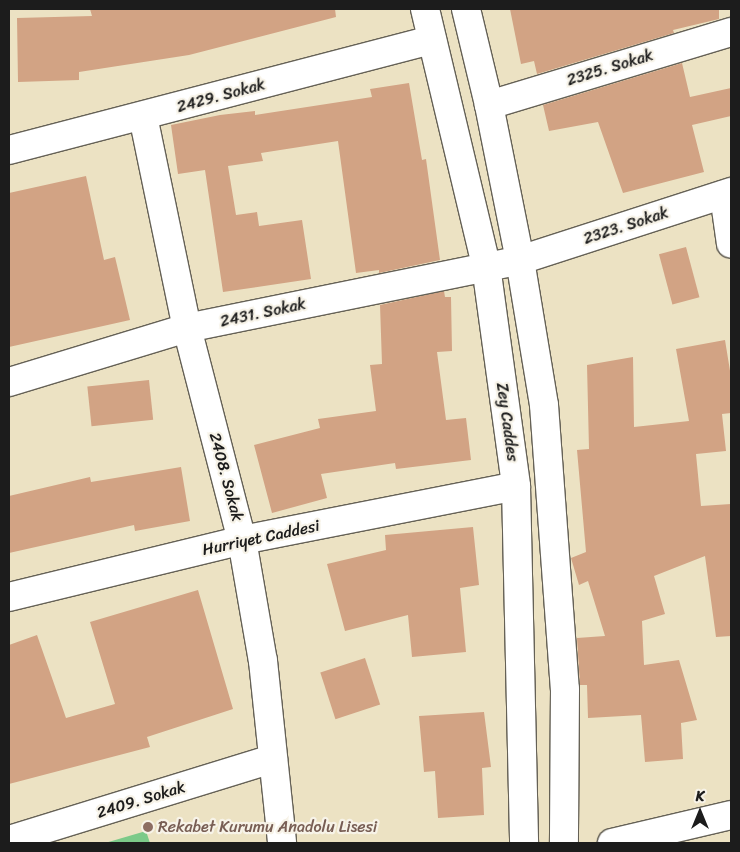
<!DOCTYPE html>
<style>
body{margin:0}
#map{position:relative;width:740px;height:852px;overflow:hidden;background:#ece2c3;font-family:Sriracha,sans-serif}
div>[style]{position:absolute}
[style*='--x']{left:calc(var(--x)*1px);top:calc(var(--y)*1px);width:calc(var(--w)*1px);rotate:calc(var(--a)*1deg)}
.green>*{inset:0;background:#7cca89}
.building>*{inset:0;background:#d2a384;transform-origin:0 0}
.roads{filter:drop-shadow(1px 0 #656156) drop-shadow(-1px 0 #656156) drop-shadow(0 1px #656156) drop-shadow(0 -1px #656156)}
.minor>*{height:28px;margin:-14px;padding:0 14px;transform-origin:14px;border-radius:14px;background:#fff}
.major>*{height:28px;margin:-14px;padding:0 14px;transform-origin:14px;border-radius:14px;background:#fff}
.dots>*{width:14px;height:14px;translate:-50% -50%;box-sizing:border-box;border:2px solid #f7f3e8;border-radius:50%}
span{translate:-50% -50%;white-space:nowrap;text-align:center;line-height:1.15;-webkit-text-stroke:4.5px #f7f3e8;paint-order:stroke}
.street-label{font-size:16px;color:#1c1c1c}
.education-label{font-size:16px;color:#785e54}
.left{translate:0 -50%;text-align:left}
.frame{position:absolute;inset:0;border:10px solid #1c1c1c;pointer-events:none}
.north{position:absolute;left:675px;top:787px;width:50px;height:50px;-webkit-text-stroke:4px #f7f3e8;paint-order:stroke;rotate:0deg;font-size:14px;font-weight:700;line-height:20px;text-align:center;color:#1c1c1c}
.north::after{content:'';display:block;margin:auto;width:18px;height:22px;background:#1c1c1c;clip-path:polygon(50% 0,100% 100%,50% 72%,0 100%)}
</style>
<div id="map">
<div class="green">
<i style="clip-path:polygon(146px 831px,150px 843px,105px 843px)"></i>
</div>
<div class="building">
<i style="clip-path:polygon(90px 9px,335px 9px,336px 17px,189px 55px,79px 72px,79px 80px,18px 82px,17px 18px,92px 16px)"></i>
<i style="clip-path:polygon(510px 9px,719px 9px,719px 19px,673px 30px,674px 33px,537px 74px,534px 61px,521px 64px)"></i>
<i style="clip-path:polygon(682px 63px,690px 97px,731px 88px,731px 116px,692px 125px,704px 172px,623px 193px,598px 122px,549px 131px,543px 105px)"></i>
<i style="clip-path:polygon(409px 83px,422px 160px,426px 159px,440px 260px,379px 273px,379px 270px,356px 273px,338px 141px,261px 153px,263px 161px,228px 166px,236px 215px,257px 212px,259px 226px,302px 220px,311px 279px,223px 292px,205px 170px,178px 174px,171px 125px,220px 115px,255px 111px,255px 115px,372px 97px,370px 89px)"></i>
<i style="clip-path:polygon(86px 176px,104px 260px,115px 257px,130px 320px,9px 347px,9px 193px)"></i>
<i style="left:686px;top:247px;width:52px;height:28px;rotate:75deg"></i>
<i style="clip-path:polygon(444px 291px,445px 297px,451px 297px,452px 351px,437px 352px,446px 420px,466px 418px,471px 460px,396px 469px,395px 463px,321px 474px,327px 498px,272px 513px,254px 445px,320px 428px,318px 419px,376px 411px,370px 365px,382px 364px,380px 305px)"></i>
<i style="clip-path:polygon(725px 340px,731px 377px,731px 413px,722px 414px,726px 451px,696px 454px,701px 506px,731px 504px,731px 636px,716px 637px,705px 556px,654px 576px,665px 614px,642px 621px,644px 665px,679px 660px,697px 720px,681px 723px,683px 759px,645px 762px,641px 715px,588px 718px,587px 685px,580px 685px,577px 638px,605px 636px,588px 581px,579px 585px,571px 558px,586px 552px,577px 450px,589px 449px,587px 365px,633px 357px,634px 427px,689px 421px,676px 349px)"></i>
<i style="left:149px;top:380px;width:40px;height:62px;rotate:84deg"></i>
<i style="clip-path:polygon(181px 467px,190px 521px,135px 531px,134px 525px,9px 553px,9px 496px,90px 477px,91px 482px)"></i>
<i style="clip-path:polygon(473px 527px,479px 585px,460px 588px,466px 652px,412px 657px,408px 615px,345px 631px,327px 564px,386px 550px,385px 535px)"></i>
<i style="clip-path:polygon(198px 590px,233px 709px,147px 737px,150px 747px,9px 784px,9px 645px,37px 635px,66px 718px,115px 704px,90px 622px)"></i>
<i style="left:365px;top:658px;width:49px;height:47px;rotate:72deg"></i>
<i style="clip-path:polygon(484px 712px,491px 767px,482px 768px,484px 815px,438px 818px,435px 771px,424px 772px,419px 716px)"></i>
</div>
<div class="roads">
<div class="minor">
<i style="--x:489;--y:105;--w:253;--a:-16.8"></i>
<i style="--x:143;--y:116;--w:217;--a:78.3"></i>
<i style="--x:187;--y:328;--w:219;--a:75.5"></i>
<i style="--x:242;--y:540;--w:123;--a:80.2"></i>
<i style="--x:263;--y:661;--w:183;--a:84"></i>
<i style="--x:9;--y:150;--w:437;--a:-14.6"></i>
<i style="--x:724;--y:195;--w:49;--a:81.9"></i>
<i style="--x:9;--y:382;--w:186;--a:-16.9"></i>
<i style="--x:187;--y:328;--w:340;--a:-11.5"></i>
<i style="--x:520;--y:260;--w:222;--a:-17.9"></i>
<i style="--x:9;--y:597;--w:240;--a:-13.7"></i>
<i style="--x:242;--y:540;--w:279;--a:-11.1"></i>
<i style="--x:9;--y:840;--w:276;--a:-17.1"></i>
<i style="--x:612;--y:843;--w:122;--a:-13.2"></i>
</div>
<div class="major">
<i style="--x:425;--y:9;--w:264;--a:76.6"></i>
<i style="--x:486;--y:266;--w:222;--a:82.2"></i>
<i style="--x:516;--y:486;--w:357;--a:88.7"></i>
<i style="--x:466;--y:9;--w:99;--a:76.5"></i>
<i style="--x:489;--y:105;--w:158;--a:78.7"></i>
<i style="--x:520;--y:260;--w:147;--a:80.6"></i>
<i style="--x:544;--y:405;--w:285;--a:85.8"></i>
<i style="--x:565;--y:689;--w:154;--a:90.4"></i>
</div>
</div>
<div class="dots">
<i style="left:148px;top:827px;background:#8d6e63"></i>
</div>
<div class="street-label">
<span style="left:610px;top:68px;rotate:-17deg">2325. Sokak</span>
<span style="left:221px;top:96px;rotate:-15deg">2429. Sokak</span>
<span style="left:626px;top:226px;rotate:-18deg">2323. Sokak</span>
<span style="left:263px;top:313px;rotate:-12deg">2431. Sokak</span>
<span style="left:507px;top:422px;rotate:82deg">Zey Caddes</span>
<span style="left:226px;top:477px;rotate:75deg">2408. Sokak</span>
<span style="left:261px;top:538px;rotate:-12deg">Hurriyet Caddesi</span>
<span style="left:141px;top:800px;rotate:-17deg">2409. Sokak</span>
</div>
<div class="education-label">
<span class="left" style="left:158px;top:827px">Rekabet Kurumu Anadolu Lisesi</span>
</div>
<div class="frame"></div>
<div class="north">K</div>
</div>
